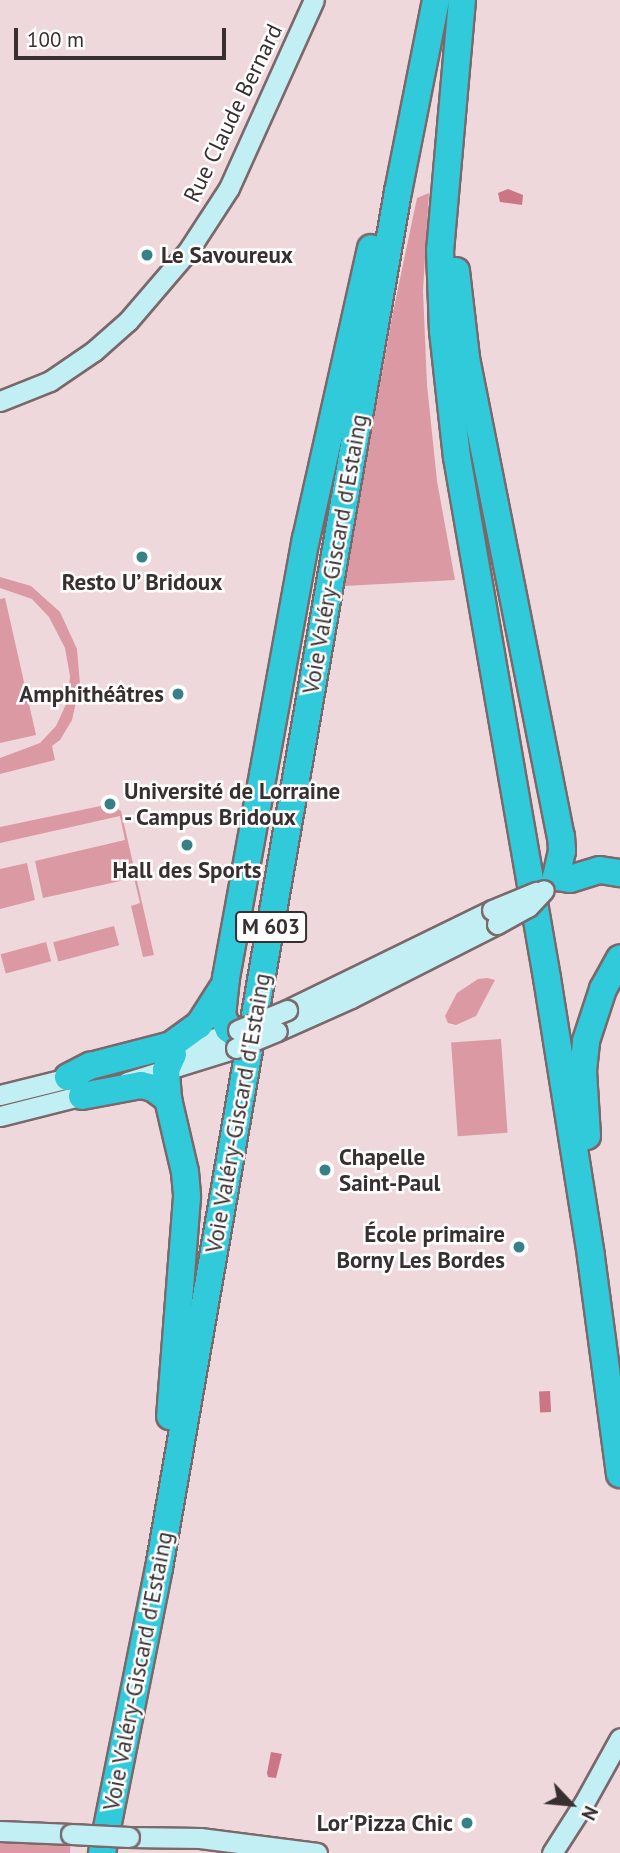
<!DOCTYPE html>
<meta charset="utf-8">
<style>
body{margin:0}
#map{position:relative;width:620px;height:1853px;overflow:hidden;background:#eed8db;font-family:"PT Sans",sans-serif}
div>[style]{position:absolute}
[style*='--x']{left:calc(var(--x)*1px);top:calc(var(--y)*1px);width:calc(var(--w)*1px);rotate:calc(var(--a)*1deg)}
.green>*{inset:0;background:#db99a3;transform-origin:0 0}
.water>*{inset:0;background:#cb7585;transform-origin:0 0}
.roads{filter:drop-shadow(2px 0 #7a686a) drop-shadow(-2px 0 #7a686a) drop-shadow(0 2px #7a686a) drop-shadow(0 -2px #7a686a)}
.secondary>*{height:19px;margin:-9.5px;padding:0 9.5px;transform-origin:9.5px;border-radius:9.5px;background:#c1eff4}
.highway>*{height:26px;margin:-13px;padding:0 13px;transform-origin:13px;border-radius:13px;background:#30cada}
.bridges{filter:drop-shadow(2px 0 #7a686a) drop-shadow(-2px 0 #7a686a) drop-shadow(0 2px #7a686a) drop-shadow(0 -2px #7a686a)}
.secondary-bridge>*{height:19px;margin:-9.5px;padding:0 9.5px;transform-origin:9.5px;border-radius:9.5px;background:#c1eff4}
.dots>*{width:19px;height:19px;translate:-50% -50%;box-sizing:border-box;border:4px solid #fff;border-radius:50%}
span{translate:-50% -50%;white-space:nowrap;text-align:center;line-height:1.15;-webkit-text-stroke:5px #fff;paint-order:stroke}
.shield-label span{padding:2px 5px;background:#fff;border:2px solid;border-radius:5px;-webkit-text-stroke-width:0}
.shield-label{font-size:21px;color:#382f30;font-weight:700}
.street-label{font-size:23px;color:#382f30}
.poi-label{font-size:23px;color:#382f30;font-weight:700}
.left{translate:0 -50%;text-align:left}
.right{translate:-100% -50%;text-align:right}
.north{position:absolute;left:536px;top:1769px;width:70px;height:70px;-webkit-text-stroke:5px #fff;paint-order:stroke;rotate:116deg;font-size:19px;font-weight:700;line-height:28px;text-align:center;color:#382f30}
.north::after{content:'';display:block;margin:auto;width:24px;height:32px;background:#382f30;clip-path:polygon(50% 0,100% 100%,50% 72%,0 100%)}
.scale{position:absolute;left:14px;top:28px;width:212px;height:32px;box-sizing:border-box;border:4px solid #382f30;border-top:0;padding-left:9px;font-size:21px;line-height:24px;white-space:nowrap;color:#382f30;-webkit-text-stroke:5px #fff;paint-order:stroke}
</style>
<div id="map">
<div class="green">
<i style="clip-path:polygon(429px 193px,423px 291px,427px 385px,437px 481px,455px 580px,344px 586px,392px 317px,417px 198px)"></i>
<i style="clip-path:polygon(0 577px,31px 586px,60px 612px,77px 649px,80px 684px,72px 720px,60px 740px,52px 746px,55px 760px,0 774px,0 758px,40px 743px,56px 726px,68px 700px,70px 676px,65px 648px,49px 617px,32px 599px,0 588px)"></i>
<i style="clip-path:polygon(5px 598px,36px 735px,0 743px,0 599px)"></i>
<i style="clip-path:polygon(110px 804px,121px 811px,154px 955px,143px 957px,131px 906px,140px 903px,134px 878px,43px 898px,35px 861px,125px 840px,120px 816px,0 843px,0 827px)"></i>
<i style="clip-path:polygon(27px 863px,35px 900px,0 909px,0 869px)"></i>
<i style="left:114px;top:926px;width:20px;height:63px;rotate:75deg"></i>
<i style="left:46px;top:942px;width:20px;height:47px;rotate:75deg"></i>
<i style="clip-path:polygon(487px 978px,495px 980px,476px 1016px,456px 1025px,448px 1023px,445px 1016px,457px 993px,478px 979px)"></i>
<i style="left:501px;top:1039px;width:94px;height:50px;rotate:86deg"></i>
<i style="clip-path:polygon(0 1831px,71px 1834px,70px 1853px,0 1853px)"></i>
</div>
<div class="water">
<i style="clip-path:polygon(508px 189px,523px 195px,522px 205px,500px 202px,498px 193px)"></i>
<i style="left:550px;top:1391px;width:21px;height:11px;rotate:87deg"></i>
<i style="clip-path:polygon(271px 1752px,282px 1754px,276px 1778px,268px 1777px,267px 1773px)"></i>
</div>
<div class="roads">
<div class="secondary">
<i style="--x:0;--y:401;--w:54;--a:-21.8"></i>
<i style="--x:50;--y:381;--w:53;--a:-34.3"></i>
<i style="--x:94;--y:351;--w:45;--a:-41.4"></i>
<i style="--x:128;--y:321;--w:92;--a:-49.4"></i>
<i style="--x:188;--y:251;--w:75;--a:-56.9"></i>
<i style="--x:229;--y:188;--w:206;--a:-65.7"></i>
<i style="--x:287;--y:1010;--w:228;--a:-26"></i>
<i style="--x:277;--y:1031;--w:81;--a:-24"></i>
<i style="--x:351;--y:998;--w:164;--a:-26.9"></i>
<i style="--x:164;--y:1056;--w:78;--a:-19.4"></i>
<i style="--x:127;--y:1082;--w:114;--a:-17.3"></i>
<i style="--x:0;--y:1095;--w:82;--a:-14"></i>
<i style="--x:0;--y:1116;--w:98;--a:-14.2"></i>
<i style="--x:0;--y:1831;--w:71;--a:2.4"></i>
<i style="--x:129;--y:1837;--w:71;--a:0.8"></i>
<i style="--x:200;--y:1838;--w:118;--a:7.3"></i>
<i style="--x:552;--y:1853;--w:59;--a:-57.4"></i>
<i style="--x:584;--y:1803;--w:74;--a:-61"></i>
</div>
<div class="highway">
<i style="--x:462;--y:0;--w:251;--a:95"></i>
<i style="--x:440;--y:250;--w:81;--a:87.9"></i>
<i style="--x:443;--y:331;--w:127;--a:83.7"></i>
<i style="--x:457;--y:457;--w:529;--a:80.2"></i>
<i style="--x:547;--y:978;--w:282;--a:81"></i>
<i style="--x:591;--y:1257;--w:219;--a:82.4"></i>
<i style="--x:456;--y:271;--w:88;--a:83.4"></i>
<i style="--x:466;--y:358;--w:487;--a:78.8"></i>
<i style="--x:561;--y:836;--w:15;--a:86"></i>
<i style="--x:562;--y:851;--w:27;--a:103"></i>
<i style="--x:556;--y:877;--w:14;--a:8"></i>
<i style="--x:570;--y:879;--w:31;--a:-17"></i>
<i style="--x:600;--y:870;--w:20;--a:9"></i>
<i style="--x:248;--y:1043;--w:24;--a:-144"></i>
<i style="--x:229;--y:1029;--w:15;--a:-118"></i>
<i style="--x:222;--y:1016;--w:38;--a:-84"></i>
<i style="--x:226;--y:978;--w:446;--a:-79.7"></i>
<i style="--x:306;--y:539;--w:298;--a:-77.4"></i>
<i style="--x:68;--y:1077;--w:25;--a:-27"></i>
<i style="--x:90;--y:1066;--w:84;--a:-14.5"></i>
<i style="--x:171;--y:1045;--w:34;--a:-36"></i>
<i style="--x:199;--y:1025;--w:43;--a:-57.4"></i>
<i style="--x:82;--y:1096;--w:60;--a:-10.6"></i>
<i style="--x:141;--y:1085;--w:12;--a:14"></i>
<i style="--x:153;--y:1088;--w:19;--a:36"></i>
<i style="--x:168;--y:1099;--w:75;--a:76.9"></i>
<i style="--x:185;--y:1172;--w:25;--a:85"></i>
<i style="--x:187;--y:1197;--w:220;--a:94.4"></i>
<i style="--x:168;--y:1099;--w:29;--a:-94"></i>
<i style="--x:166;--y:1070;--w:17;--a:-66"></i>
<i style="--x:587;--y:1136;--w:65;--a:-93.5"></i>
<i style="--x:583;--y:1071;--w:30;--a:-84"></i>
<i style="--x:586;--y:1041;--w:55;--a:-71.9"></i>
<i style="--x:603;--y:989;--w:35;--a:-61"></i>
<i style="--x:102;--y:1853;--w:291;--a:-78.7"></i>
<i style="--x:159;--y:1568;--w:1397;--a:-80.15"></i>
<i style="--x:398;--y:192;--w:196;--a:-78.8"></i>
</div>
</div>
<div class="bridges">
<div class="secondary-bridge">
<i style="--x:492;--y:910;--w:48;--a:-22.2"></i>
<i style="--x:497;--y:924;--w:35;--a:-29"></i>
<i style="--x:528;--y:907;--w:23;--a:-47"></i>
<i style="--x:238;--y:1030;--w:53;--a:-22.2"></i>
<i style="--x:236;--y:1048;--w:44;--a:-22.5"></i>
<i style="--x:71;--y:1834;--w:58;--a:3"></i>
</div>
</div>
<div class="dots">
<i style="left:147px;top:255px;background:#388088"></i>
<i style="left:142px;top:557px;background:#388088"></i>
<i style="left:178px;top:694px;background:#388088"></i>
<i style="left:110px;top:804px;background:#388088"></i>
<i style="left:187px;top:845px;background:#388088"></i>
<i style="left:325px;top:1170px;background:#388088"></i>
<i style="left:519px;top:1247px;background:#388088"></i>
<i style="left:467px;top:1823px;background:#388088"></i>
</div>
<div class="shield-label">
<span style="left:271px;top:927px">M 603</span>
</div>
<div class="street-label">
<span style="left:233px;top:113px;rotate:-64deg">Rue Claude Bernard</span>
<span style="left:335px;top:554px;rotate:-80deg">Voie Valéry-Giscard d'Estaing</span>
<span style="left:238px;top:1113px;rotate:-80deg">Voie Valéry-Giscard d'Estaing</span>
<span style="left:138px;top:1671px;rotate:-79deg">Voie Valéry-Giscard d'Estaing</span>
</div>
<div class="poi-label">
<span class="left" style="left:161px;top:255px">Le Savoureux</span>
<span style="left:142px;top:582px">Resto U’ Bridoux</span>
<span class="right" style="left:164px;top:694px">Amphithéâtres</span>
<span class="left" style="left:124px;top:804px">Université de Lorraine<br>- Campus Bridoux</span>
<span style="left:187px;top:870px">Hall des Sports</span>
<span class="left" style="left:339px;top:1170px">Chapelle<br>Saint-Paul</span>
<span class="right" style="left:505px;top:1247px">École primaire<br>Borny Les Bordes</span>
<span class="right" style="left:453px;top:1823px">Lor'Pizza Chic</span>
</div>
<div class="north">N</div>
<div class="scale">100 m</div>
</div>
